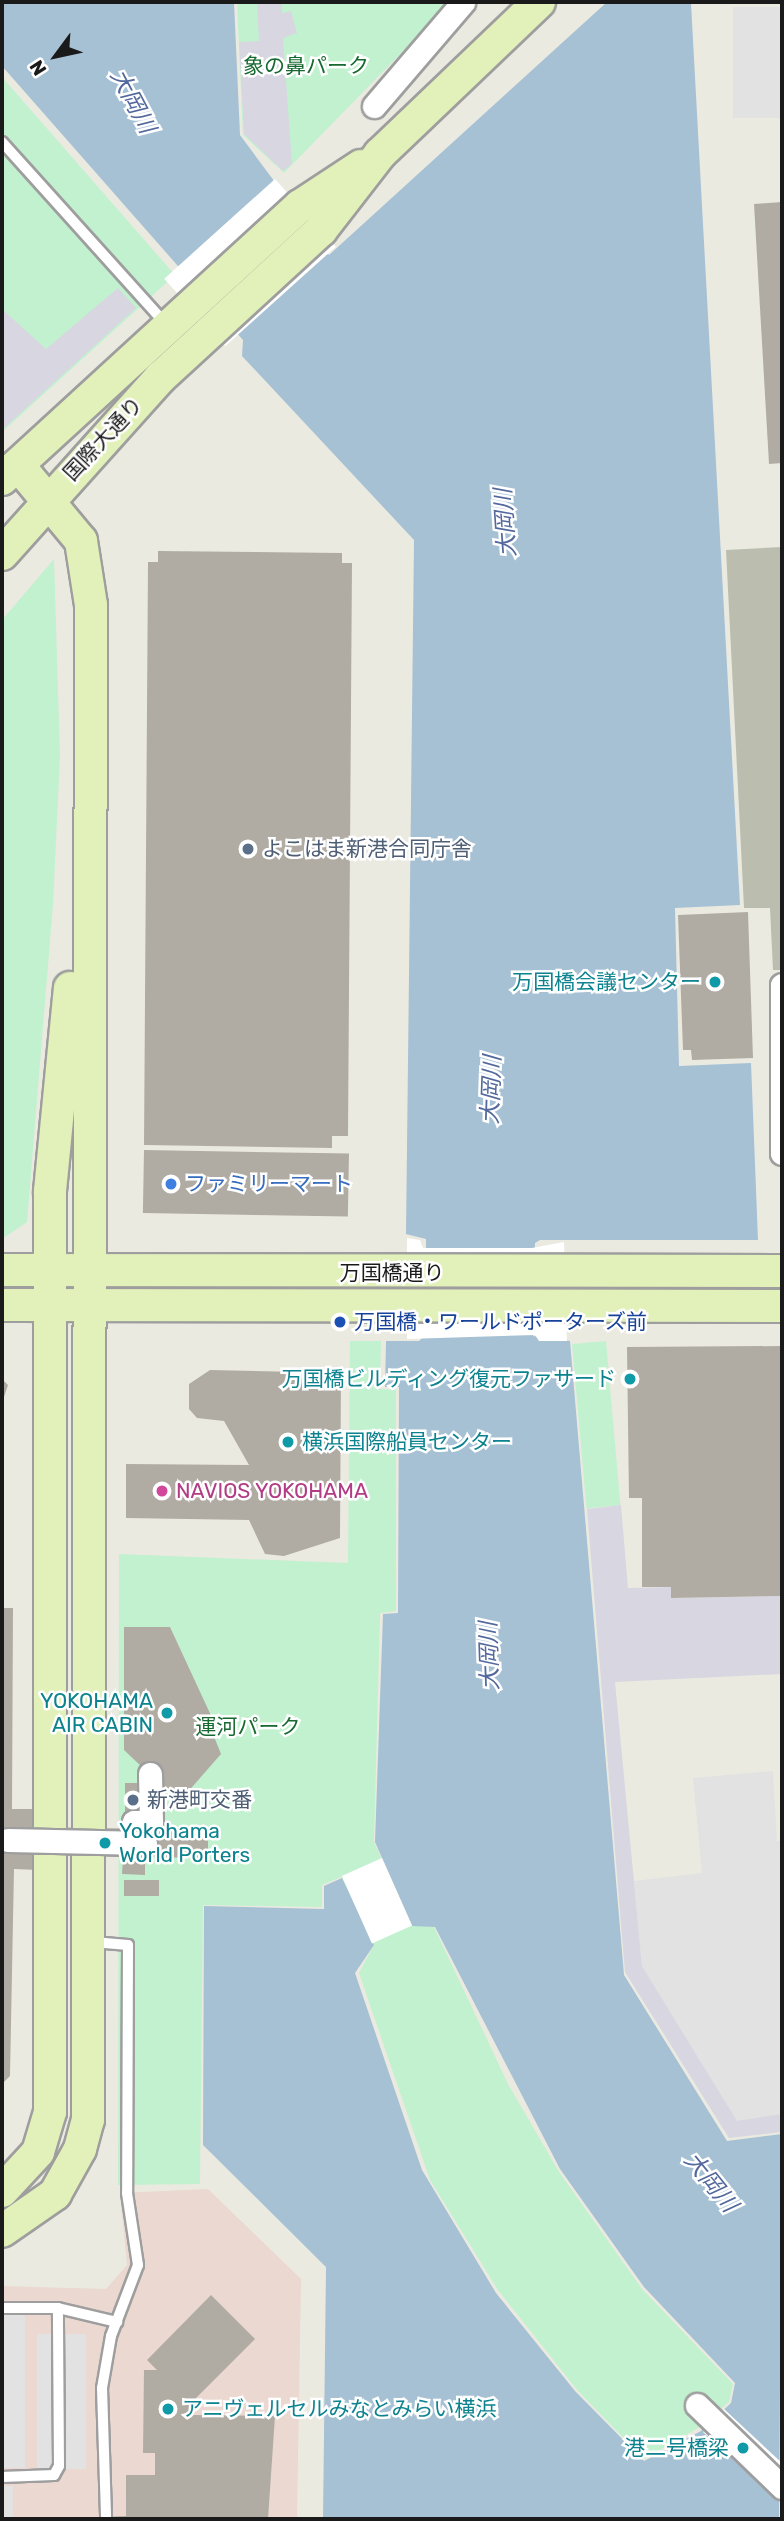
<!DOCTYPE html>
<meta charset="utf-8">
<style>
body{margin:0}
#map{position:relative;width:784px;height:2521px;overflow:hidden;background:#ebeae1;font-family:Rubik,"Noto Sans JP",sans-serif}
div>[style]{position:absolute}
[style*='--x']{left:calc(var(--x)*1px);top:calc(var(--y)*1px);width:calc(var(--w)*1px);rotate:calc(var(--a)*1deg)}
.commercial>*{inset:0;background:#ead8d1}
.construction>*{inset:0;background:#bbbeae}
.park>*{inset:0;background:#c1f1cf;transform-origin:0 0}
.parking>*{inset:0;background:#e2e2e2;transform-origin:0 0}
.plaza>*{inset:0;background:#d8d6e0}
.water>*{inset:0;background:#a6c0d4}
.pier>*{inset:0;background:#fff;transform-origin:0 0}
.building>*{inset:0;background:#b0aca4;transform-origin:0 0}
.roads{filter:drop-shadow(2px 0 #9e9e9e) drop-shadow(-2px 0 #9e9e9e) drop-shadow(0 2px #9e9e9e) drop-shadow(0 -2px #9e9e9e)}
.lane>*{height:10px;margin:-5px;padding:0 5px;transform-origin:5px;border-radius:5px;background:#fff}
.street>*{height:23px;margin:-11.5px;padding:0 11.5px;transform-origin:11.5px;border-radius:11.5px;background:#fff}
.secondary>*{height:32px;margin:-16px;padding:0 16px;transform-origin:16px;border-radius:16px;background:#e2f0b9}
.bridges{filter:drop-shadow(2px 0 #9e9e9e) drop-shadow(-2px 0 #9e9e9e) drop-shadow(0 2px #9e9e9e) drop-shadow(0 -2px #9e9e9e)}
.street-bridge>*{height:23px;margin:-11.5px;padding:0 11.5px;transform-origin:11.5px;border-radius:11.5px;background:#fff}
.dots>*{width:19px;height:19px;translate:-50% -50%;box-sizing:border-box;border:4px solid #fff;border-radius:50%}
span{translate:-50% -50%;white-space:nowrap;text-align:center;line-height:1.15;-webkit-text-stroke:5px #fff;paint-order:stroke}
.park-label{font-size:21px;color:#176930}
.street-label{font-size:21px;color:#1a1a1a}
.service-label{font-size:21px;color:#4e5e75}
.left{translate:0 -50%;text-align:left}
.culture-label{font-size:21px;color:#0d838f}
.right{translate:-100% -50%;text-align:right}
.shop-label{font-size:21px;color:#366cbe}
.transit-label{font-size:21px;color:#164399}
.hotel-label{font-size:21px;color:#b23c85}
.water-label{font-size:23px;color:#53699d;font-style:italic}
.frame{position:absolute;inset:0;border:4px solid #1a1a1a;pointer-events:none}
.north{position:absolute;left:21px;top:21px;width:70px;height:70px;-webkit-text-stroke:5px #fff;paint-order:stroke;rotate:237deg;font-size:19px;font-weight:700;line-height:28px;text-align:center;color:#1a1a1a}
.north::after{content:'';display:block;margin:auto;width:24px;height:32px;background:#1a1a1a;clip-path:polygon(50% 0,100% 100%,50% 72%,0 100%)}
</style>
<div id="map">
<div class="commercial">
<i style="clip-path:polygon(208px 2189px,301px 2279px,297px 2519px,2px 2519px,2px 2286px,106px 2289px,127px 2265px,120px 2193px)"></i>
</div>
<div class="construction">
<i style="clip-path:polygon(782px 547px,782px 970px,773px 970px,770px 908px,744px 908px,726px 550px)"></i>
</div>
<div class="park">
<i style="clip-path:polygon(237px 2px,451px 2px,284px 173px,243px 135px)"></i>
<i style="clip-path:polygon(2px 77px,175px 275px,2px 432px)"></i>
<i style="clip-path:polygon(54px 559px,60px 756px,53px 904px,27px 1222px,2px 1239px,2px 620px)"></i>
<i style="clip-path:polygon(350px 1341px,381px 1341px,380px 1389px,396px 1390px,396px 1611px,380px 1613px,374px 1842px,412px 1925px,434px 1927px,508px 2084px,559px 2172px,642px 2289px,733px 2384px,729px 2402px,698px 2428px,644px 2459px,578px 2391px,498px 2290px,430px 2180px,359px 1973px,374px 1945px,341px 1877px,322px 1885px,322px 1907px,203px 1905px,200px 2184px,118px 2185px,119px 1554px,348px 1563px)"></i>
<i style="left:606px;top:1341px;width:165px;height:34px;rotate:85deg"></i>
</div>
<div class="parking">
<i style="left:782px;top:7px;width:111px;height:49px;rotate:90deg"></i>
<i style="clip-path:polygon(773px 1771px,777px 1841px,782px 1841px,782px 2114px,737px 2122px,642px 1966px,634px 1881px,702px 1873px,693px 1778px)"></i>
<i style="left:2px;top:2312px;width:23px;height:156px"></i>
<i style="left:37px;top:2334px;width:49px;height:135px"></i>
<i style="left:2px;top:2486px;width:11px;height:33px"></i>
</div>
<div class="plaza">
<i style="clip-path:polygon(257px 2px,282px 2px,282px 13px,291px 11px,297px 33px,283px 38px,292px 164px,283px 171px,244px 134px,239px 42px,259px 41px)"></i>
<i style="clip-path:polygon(118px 288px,136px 308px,2px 430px,2px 309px,46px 349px)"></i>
<i style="clip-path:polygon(621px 1505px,628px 1588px,671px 1587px,672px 1598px,782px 1596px,782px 1674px,615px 1682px,642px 1966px,737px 2121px,782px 2114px,782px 2132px,729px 2138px,625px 1972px,587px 1509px)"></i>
</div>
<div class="water">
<i style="clip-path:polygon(2px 2px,234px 2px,240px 135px,329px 255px,607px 2px,691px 3px,740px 905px,675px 908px,679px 1066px,751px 1063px,758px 1240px,540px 1240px,535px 1243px,533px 1336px,570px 1341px,624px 1975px,727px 2141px,782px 2134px,779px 2519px,323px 2519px,326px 2267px,203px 2145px,204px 1906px,324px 1909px,324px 1886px,342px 1878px,374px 1945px,355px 1973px,422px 2170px,496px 2293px,575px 2391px,644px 2461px,701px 2431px,731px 2403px,735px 2383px,644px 2287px,560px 2169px,435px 1927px,412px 1926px,375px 1842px,383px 1614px,398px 1613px,399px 1387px,385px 1387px,386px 1341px,419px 1341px,427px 1333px,426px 1239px,406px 1234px,414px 540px,242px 356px,243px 340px,2px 66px)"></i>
</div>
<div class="pier">
<i style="left:275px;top:179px;width:91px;height:149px;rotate:48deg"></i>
<i style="clip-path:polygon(407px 1238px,420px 1240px,423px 1248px,532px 1248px,564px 1242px,567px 1341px,539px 1341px,535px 1335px,407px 1339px)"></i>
<i style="left:382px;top:1858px;width:74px;height:44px;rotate:66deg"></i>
<i style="clip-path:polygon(724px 2409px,782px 2463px,782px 2503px,703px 2432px)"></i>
</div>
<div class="building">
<i style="clip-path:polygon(782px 202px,782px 463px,769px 464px,754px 204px)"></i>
<i style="clip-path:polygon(158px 551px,342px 553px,342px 563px,352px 563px,348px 1136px,332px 1136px,332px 1148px,144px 1145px,148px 562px,158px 562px)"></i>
<i style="clip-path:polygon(748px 912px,753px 1058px,692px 1060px,691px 1050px,683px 1050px,678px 915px)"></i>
<i style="left:144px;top:1150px;width:205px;height:63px;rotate:1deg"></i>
<i style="clip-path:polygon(782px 1346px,782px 1596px,671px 1598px,671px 1587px,642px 1587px,642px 1498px,629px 1498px,627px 1347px)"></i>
<i style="clip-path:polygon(210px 1370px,341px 1373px,340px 1538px,284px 1556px,265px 1554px,249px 1520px,126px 1518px,126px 1464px,249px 1465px,224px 1421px,197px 1418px,189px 1409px,189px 1384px)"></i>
<i style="clip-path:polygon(2px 1379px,8px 1385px,2px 1403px)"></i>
<i style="clip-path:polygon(2px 1608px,13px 1608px,12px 1809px,40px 1809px,40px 1827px,208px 1830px,208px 1858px,145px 1857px,145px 1875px,122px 1874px,123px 1857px,39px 1855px,39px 1870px,14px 1869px,10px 2076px,2px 2084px)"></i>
<i style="clip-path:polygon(124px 1627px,170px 1627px,214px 1722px,209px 1724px,221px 1754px,179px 1802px,124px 1750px)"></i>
<i style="left:125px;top:1783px;width:17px;height:33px"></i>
<i style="left:159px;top:1880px;width:16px;height:35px;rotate:90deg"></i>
<i style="clip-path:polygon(211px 2295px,255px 2339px,191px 2403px,192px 2415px,275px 2416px,268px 2519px,49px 2519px,126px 2516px,126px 2475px,155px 2475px,155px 2453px,143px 2453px,144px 2370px,157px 2370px,147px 2360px)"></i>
</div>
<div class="roads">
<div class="lane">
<i style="--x:2;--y:142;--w:245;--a:48"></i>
<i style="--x:93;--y:1942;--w:35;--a:5"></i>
<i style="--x:128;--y:1945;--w:248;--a:90.2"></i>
<i style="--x:127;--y:2193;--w:73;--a:81.3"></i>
<i style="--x:138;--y:2265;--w:76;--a:110.8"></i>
<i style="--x:111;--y:2336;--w:53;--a:99.8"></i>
<i style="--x:102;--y:2388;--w:128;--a:88.2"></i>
<i style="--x:2;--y:2308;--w:56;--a:0"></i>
<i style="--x:58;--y:2308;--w:61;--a:13.3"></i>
<i style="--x:2;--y:2477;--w:52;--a:-2.2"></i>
<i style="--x:54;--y:2475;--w:10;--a:-61"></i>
<i style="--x:59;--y:2466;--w:158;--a:-90.4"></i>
</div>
<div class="street">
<i style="--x:374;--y:106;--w:137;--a:-49.4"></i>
<i style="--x:782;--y:985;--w:168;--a:90"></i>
<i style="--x:134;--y:1843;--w:21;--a:-90"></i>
<i style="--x:134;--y:1822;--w:17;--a:0"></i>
<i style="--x:151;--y:1822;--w:48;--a:-91.2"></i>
<i style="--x:697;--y:2405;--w:118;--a:44"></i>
</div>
<div class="secondary">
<i style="--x:2;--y:479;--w:404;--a:-42.5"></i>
<i style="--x:300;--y:206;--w:73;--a:-33.3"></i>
<i style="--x:2;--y:554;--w:237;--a:-48.1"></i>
<i style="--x:160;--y:378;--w:219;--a:-42.6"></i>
<i style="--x:321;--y:230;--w:96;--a:-52.2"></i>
<i style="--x:380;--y:154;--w:220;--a:-43.7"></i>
<i style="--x:2;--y:1270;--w:780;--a:0.07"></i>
<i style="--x:2;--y:1305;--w:780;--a:0.07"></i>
<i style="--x:2;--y:2191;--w:53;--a:-47.3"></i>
<i style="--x:38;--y:2152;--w:42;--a:-73.3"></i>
<i style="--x:50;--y:2112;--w:921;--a:-90"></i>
<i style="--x:50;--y:1191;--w:204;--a:-84.4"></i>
<i style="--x:2;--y:2231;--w:65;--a:-34.9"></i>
<i style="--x:55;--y:2194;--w:51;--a:-60.9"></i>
<i style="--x:80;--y:2149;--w:30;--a:-75"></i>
<i style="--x:88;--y:2120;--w:1515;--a:-89.89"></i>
<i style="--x:91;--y:605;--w:65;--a:-98.9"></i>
<i style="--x:81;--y:541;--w:99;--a:-129.7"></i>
</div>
</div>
<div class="bridges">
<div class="street-bridge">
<i style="--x:8;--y:1840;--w:137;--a:1.3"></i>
</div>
</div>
<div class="dots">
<i style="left:248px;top:849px;background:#5c6f8a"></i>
<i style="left:715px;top:982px;background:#0f9aa8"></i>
<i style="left:171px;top:1184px;background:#3f7fe0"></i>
<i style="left:340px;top:1322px;background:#1a4fb4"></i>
<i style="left:630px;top:1379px;background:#0f9aa8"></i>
<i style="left:288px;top:1442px;background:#0f9aa8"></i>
<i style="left:162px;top:1491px;background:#d1479c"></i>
<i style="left:167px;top:1713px;background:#0f9aa8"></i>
<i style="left:133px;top:1800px;background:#5c6f8a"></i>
<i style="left:105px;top:1843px;background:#0f9aa8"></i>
<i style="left:168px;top:2409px;background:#0f9aa8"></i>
<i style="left:743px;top:2448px;background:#0f9aa8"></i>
</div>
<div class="park-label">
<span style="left:306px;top:66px">象の鼻パーク</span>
<span style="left:248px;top:1727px">運河パーク</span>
</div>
<div class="street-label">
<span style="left:103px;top:439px;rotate:-47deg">国際大通り</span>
<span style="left:392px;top:1273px">万国橋通り</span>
</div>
<div class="service-label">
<span class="left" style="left:262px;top:849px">よこはま新港合同庁舎</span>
<span class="left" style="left:147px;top:1800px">新港町交番</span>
</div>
<div class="culture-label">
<span class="right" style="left:701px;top:982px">万国橋会議センター</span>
<span class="right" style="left:616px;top:1379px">万国橋ビルディング復元ファサード</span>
<span class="left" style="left:302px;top:1442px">横浜国際船員センター</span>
<span class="right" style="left:153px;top:1713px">YOKOHAMA<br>AIR CABIN</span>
<span class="left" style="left:119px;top:1843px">Yokohama<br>World Porters</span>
<span class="left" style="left:182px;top:2409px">アニヴェルセルみなとみらい横浜</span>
<span class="right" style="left:729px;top:2448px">港二号橋梁</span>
</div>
<div class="shop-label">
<span class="left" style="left:185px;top:1184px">ファミリーマート</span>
</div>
<div class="transit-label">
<span class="left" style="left:354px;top:1322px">万国橋・ワールドポーターズ前</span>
</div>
<div class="hotel-label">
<span class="left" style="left:176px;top:1491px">NAVIOS YOKOHAMA</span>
</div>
<div class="water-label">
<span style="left:133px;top:101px;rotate:62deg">大岡川</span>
<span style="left:505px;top:523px;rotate:-94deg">大岡川</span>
<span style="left:491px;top:1090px;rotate:-88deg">大岡川</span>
<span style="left:489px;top:1656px;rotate:-92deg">大岡川</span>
<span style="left:711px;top:2182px;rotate:51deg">大岡川</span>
</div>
<div class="frame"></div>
<div class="north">N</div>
</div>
